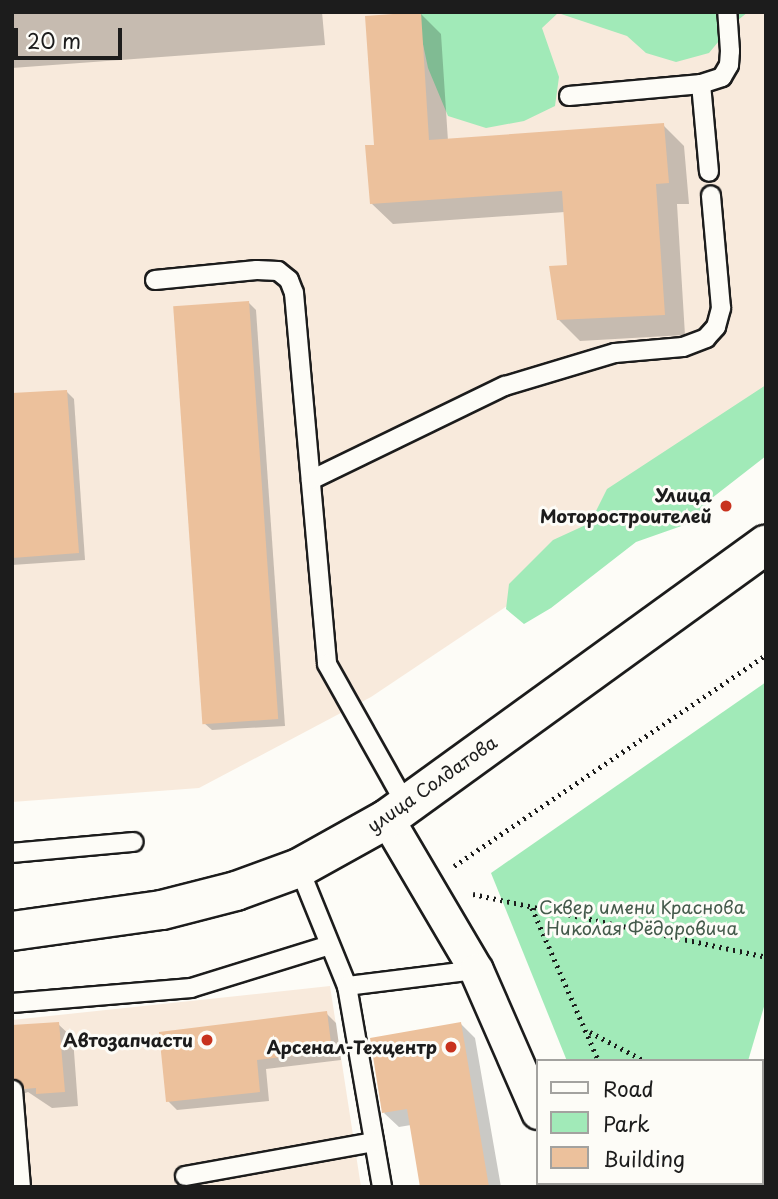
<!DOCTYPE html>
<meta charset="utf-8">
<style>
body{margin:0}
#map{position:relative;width:778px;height:1199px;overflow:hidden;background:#fdfcf7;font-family:"Playpen Sans",sans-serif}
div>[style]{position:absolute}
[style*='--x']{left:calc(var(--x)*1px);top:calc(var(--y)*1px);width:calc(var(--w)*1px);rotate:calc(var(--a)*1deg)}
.built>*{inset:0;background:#f8eadc}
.green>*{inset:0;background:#a1eab8;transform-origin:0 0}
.shadow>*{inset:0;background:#0003}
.building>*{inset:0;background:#ecc19c;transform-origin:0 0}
.path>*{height:4.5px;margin-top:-2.25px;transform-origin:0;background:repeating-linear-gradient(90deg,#1c1c1c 0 2px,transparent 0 7px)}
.roads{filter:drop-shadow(2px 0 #1c1c1c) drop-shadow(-2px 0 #1c1c1c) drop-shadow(0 2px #1c1c1c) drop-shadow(0 -2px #1c1c1c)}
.lane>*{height:18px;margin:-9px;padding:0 9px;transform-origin:9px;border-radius:9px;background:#fdfcf7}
.street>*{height:33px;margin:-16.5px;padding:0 16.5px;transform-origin:16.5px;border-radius:16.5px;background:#fdfcf7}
.secondary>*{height:38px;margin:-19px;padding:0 19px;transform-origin:19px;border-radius:19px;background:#fdfcf7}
.dots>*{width:19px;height:19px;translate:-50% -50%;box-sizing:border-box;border:4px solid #fdfcf7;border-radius:50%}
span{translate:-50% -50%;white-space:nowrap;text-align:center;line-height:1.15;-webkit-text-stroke:6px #fdfcf7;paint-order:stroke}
.poi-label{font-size:18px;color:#1c1c1c;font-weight:700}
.right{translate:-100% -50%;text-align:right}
.street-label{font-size:18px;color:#1c1c1c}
.park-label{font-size:18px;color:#445a4b}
.frame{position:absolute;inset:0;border:14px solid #1c1c1c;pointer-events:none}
.legend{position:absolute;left:536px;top:1059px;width:228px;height:126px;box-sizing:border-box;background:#fdfcf7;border:2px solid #a3a29f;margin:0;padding:9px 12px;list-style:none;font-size:21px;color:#1c1c1c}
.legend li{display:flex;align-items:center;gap:14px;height:35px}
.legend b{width:35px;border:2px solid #a3a29f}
.scale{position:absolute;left:14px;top:28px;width:108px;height:32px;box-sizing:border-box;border:4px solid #1c1c1c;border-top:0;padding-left:9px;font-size:21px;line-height:24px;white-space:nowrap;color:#1c1c1c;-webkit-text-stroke:5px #fdfcf7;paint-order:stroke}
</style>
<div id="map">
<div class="built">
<i style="clip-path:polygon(12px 12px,766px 12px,766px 433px,371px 697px,199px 788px,12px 802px)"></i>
<i style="clip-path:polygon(330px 986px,361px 1187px,12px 1187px,12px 1020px)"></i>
</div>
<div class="green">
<i style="clip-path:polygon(412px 12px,748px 12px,733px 24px,709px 53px,676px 62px,646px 53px,627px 36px,558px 13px,542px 28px,559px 77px,555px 106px,524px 121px,486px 128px,448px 116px,428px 68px,420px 30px)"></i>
<i style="clip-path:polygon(766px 385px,766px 456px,712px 498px,690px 523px,636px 542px,551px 608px,524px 624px,506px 609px,509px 584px,553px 540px,590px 523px,607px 489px)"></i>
<i style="clip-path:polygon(766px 682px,766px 1000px,748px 1061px,567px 1061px,491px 873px)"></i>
<i style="left:617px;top:1183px;width:97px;height:4px"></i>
</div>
<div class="shadow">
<i style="clip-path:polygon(12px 12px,322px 12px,325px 45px,12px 68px)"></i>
<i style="clip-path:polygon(420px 13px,441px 34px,448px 141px,663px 125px,684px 146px,689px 204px,677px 204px,685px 335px,580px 341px,558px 319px,551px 268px,569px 266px,565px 212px,393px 224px,371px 203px,376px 146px)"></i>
<i style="clip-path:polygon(249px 303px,256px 310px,285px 726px,212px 730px,204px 723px)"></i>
<i style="clip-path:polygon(67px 392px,74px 399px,85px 560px,12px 565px,12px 395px)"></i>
<i style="clip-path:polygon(326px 1013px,336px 1023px,341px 1060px,266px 1069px,269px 1101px,177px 1110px,168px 1101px)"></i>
<i style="clip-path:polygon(460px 1023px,475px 1038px,501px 1187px,422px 1187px,411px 1125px,399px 1127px,384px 1113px)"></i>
<i style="clip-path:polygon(58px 1024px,73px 1038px,78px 1106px,52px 1108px,28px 1092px,20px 1095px,12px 1105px,12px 1027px)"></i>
</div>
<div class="building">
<i style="clip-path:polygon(421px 12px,429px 140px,664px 123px,669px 183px,656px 184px,665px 315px,557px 320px,549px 266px,567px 265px,562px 191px,370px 204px,365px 145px,374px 145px,365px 16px)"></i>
<i style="left:249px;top:301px;width:419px;height:76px;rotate:86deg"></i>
<i style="clip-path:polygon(67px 390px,79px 553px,12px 558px,12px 393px)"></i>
<i style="clip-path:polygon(327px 1011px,332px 1051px,257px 1060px,260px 1092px,166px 1102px,159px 1032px)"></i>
<i style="clip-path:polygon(59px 1022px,65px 1092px,36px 1094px,36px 1088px,24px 1089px,18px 1080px,12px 1079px,12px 1025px)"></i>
<i style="clip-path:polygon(461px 1022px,489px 1187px,420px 1187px,407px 1109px,382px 1113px,370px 1038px)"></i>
</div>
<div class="path">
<i style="--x:454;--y:866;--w:377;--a:-34.1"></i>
<i style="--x:473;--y:894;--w:300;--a:12.1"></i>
<i style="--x:532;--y:908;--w:167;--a:66.4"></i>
<i style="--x:590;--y:1032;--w:62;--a:27.8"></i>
<i style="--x:642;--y:1183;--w:4;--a:76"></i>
<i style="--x:760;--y:1183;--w:5;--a:53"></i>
</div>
<div class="roads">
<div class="lane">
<i style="--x:701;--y:84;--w:88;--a:84.8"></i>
<i style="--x:569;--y:96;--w:133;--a:-5.2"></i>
<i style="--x:701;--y:84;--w:22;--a:-18"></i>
<i style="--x:722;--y:77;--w:14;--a:-60"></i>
<i style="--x:729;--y:65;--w:14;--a:-86"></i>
<i style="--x:730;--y:51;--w:39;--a:-94"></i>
<i style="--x:155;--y:280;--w:102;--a:-5.6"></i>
<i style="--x:257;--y:270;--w:21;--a:3"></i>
<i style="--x:278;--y:271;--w:14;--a:39"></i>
<i style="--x:289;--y:280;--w:14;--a:69"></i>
<i style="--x:294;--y:293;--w:372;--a:84.9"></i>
<i style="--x:327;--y:664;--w:162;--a:60.7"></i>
<i style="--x:311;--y:480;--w:216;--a:-25.9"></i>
<i style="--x:505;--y:386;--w:115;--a:-16.7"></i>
<i style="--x:615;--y:353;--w:68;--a:-5"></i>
<i style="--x:683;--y:347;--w:25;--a:-21"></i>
<i style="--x:706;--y:338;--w:15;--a:-48"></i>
<i style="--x:716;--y:327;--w:20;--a:-75"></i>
<i style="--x:721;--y:308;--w:113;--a:-95.1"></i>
<i style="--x:12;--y:853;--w:122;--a:-5.2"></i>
<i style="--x:299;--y:868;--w:127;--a:67.9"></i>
<i style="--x:347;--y:986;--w:130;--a:-7.1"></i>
<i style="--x:347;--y:986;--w:204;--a:80.1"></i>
<i style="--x:12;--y:1003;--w:180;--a:-4.8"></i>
<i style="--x:191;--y:988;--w:145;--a:-17.2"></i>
<i style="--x:13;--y:1090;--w:97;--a:85.3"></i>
<i style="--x:185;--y:1176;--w:192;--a:-10.2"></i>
</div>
<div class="street">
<i style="--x:387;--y:819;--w:175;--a:59.5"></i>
<i style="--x:476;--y:970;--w:155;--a:66.4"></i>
<i style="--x:565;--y:1183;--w:4;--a:63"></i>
</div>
<div class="secondary">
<i style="--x:12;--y:931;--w:151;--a:-8"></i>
<i style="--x:162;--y:910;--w:76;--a:-14.4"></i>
<i style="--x:236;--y:891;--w:67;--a:-20.1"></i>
<i style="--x:299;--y:868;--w:101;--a:-29.1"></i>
<i style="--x:387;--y:819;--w:468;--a:-35.9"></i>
</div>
</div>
<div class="dots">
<i style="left:726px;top:506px;background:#c8321e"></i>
<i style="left:207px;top:1040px;background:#c8321e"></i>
<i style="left:451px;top:1047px;background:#c8321e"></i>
</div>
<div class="poi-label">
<span class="right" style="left:712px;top:506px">Улица<br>Моторостроителей</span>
<span class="right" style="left:193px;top:1040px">Автозапчасти</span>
<span class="right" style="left:437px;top:1047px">Арсенал-Техцентр</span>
</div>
<div class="street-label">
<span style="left:432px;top:784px;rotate:-35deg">улица Солдатова</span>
</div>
<div class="park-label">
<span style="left:642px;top:918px">Сквер имени Краснова<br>Николая Фёдоровича</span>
</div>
<div class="frame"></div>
<ul class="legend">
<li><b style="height:9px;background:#fdfcf7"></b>Road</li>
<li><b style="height:19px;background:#a1eab8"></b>Park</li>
<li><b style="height:19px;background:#ecc19c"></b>Building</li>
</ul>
<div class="scale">20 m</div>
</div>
